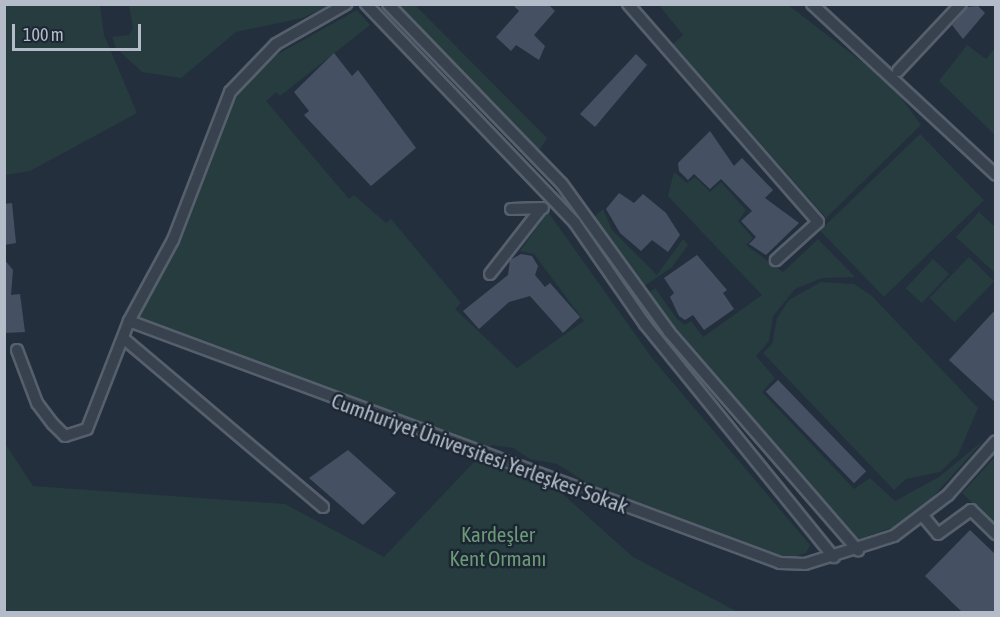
<!DOCTYPE html>
<meta charset="utf-8">
<style>
body{margin:0}
#map{position:relative;width:1000px;height:617px;overflow:hidden;background:#242f3e;font-family:"Asap Condensed",sans-serif}
div>[style]{position:absolute}
[style*='--x']{left:calc(var(--x)*1px);top:calc(var(--y)*1px);width:calc(var(--w)*1px);rotate:calc(var(--a)*1deg)}
.green>*{inset:0;background:#263c3f;transform-origin:0 0}
.building>*{inset:0;background:#455162;transform-origin:0 0}
.roads{filter:drop-shadow(2px 0 #565f6c) drop-shadow(-2px 0 #565f6c) drop-shadow(0 2px #565f6c) drop-shadow(0 -2px #565f6c)}
.minor>*{height:10px;margin:-5px;padding:0 5px;transform-origin:5px;border-radius:5px;background:#38414e}
span{translate:-50% -50%;white-space:nowrap;text-align:center;line-height:1.15;-webkit-text-stroke:5px #1d2633;paint-order:stroke}
.street-label{font-size:21px;color:#b4bcc9}
.park-label{font-size:21px;color:#6b9a76}
.frame{position:absolute;inset:0;border:6px solid #b4bcc9;pointer-events:none}
.scale{position:absolute;left:12px;top:24px;width:129px;height:27px;box-sizing:border-box;border:3px solid #b4bcc9;border-top:0;padding-left:8px;font-size:18px;line-height:21px;white-space:nowrap;color:#b4bcc9;-webkit-text-stroke:4px #1d2633;paint-order:stroke}
</style>
<div id="map">
<div class="green">
<i style="clip-path:polygon(4px 5px,100px 5px,104px 35px,137px 113px,30px 171px,5px 175px)"></i>
<i style="clip-path:polygon(129px 5px,129px 4px,330px 5px,302px 18px,236px 32px,181px 78px,142px 72px,116px 48px,112px 37px,129px 35px,133px 28px)"></i>
<i style="clip-path:polygon(394px 5px,415px 5px,547px 138px,538px 152px)"></i>
<i style="clip-path:polygon(659px 5px,788px 5px,891px 84px,921px 125px,826px 218px,673px 44px,683px 35px)"></i>
<i style="clip-path:polygon(357px 10px,370px 25px,280px 96px,276px 92px,266px 101px,349px 199px,354px 195px,386px 223px,391px 219px,461px 303px,455px 309px,517px 368px,584px 321px,534px 254px,520px 251px,548px 212px,652px 358px,810px 545px,806px 553px,791px 558px,772px 553px,599px 490px,557px 464px,530px 459px,513px 448px,491px 445px,488px 450px,136px 319px,187px 222px,226px 114px,240px 92px,271px 58px)"></i>
<i style="clip-path:polygon(967px 45px,986px 59px,995px 48px,995px 135px,939px 81px)"></i>
<i style="left:920px;top:134px;width:92px;height:139px;rotate:46deg"></i>
<i style="clip-path:polygon(674px 172px,687px 183px,695px 177px,710px 192px,721px 182px,746px 210px,738px 221px,753px 238px,746px 245px,783px 272px,818px 239px,855px 277px,822px 278px,795px 289px,773px 316px,769px 341px,756px 356px,775px 378px,762px 392px,854px 489px,870px 478px,895px 501px,939px 477px,985px 439px,923px 508px,897px 526px,856px 540px,647px 294px,655px 288px,677px 319px,685px 325px,691px 321px,703px 337px,762px 295px,668px 196px)"></i>
<i style="clip-path:polygon(603px 209px,612px 230px,657px 275px,683px 239px,688px 245px,672px 267px,643px 287px,593px 218px)"></i>
<i style="clip-path:polygon(979px 212px,995px 227px,995px 273px,956px 237px)"></i>
<i style="left:969px;top:257px;width:35px;height:57px;rotate:44deg"></i>
<i style="left:933px;top:259px;width:22px;height:40px;rotate:43deg"></i>
<i style="clip-path:polygon(821px 282px,854px 284px,872px 296px,978px 408px,958px 455px,940px 472px,906px 479px,894px 490px,763px 353px,772px 344px,777px 318px,789px 300px)"></i>
<i style="clip-path:polygon(4px 442px,33px 486px,285px 504px,384px 557px,475px 461px,547px 480px,633px 557px,738px 612px,5px 612px)"></i>
<i style="clip-path:polygon(995px 457px,995px 525px,962px 493px)"></i>
</div>
<div class="building">
<i style="clip-path:polygon(512px 4px,548px 4px,555px 11px,534px 35px,545px 46px,539px 60px,516px 45px,511px 51px,496px 37px,519px 11px)"></i>
<i style="clip-path:polygon(978px 6px,985px 13px,963px 39px,952px 25px,968px 7px)"></i>
<i style="clip-path:polygon(334px 53px,352px 76px,358px 70px,416px 148px,371px 186px,304px 115px,309px 111px,294px 92px)"></i>
<i style="clip-path:polygon(636px 54px,647px 65px,595px 127px,580px 114px)"></i>
<i style="clip-path:polygon(710px 131px,734px 166px,742px 158px,773px 190px,765px 198px,799px 223px,766px 255px,749px 244px,756px 237px,741px 221px,752px 211px,721px 179px,710px 189px,694px 174px,688px 180px,679px 171px,678px 163px)"></i>
<i style="clip-path:polygon(619px 193px,634px 203px,643px 194px,666px 213px,680px 235px,668px 252px,652px 240px,641px 251px,620px 233px,606px 209px)"></i>
<i style="clip-path:polygon(12px 203px,16px 243px,4px 245px,4px 204px)"></i>
<i style="clip-path:polygon(521px 254px,532px 256px,538px 266px,535px 275px,545px 287px,550px 283px,580px 317px,563px 333px,530px 296px,509px 302px,479px 329px,463px 311px,508px 275px,510px 260px)"></i>
<i style="clip-path:polygon(697px 255px,727px 290px,723px 293px,734px 309px,704px 330px,693px 315px,685px 320px,679px 316px,670px 297px,674px 293px,664px 278px)"></i>
<i style="clip-path:polygon(4px 259px,13px 270px,11px 295px,20px 294px,25px 332px,4px 333px)"></i>
<i style="clip-path:polygon(996px 309px,996px 403px,949px 360px)"></i>
<i style="left:778px;top:380px;width:127px;height:17px;rotate:46deg"></i>
<i style="clip-path:polygon(348px 450px,396px 493px,363px 525px,309px 478px)"></i>
<i style="clip-path:polygon(970px 530px,996px 555px,996px 612px,962px 612px,925px 576px)"></i>
</div>
<div class="roads">
<div class="minor">
<i style="--x:366;--y:4;--w:303;--a:46.3"></i>
<i style="--x:575;--y:223;--w:123;--a:55.3"></i>
<i style="--x:645;--y:324;--w:300;--a:51"></i>
<i style="--x:388;--y:4;--w:250;--a:46"></i>
<i style="--x:562;--y:184;--w:183;--a:54.1"></i>
<i style="--x:669;--y:332;--w:289;--a:49.1"></i>
<i style="--x:628;--y:4;--w:289;--a:48.9"></i>
<i style="--x:818;--y:222;--w:57;--a:137.9"></i>
<i style="--x:812;--y:4;--w:251;--a:42.9"></i>
<i style="--x:898;--y:71;--w:92;--a:-46.8"></i>
<i style="--x:511;--y:209;--w:32;--a:-2"></i>
<i style="--x:490;--y:274;--w:81;--a:-52"></i>
<i style="--x:129;--y:321;--w:695;--a:20.39"></i>
<i style="--x:780;--y:563;--w:25;--a:2"></i>
<i style="--x:805;--y:564;--w:93;--a:-17.5"></i>
<i style="--x:894;--y:536;--w:68;--a:-37.2"></i>
<i style="--x:948;--y:495;--w:72;--a:-48.4"></i>
<i style="--x:123;--y:338;--w:262;--a:40.2"></i>
<i style="--x:17;--y:350;--w:57;--a:69.3"></i>
<i style="--x:37;--y:403;--w:26;--a:53"></i>
<i style="--x:53;--y:424;--w:17;--a:45"></i>
<i style="--x:65;--y:436;--w:23;--a:-18"></i>
<i style="--x:87;--y:429;--w:116;--a:-68.7"></i>
<i style="--x:129;--y:321;--w:92;--a:-61.5"></i>
<i style="--x:173;--y:240;--w:159;--a:-68.9"></i>
<i style="--x:230;--y:92;--w:66;--a:-46.2"></i>
<i style="--x:276;--y:44;--w:81;--a:-29.7"></i>
<i style="--x:923;--y:516;--w:23;--a:50"></i>
<i style="--x:938;--y:534;--w:41;--a:-36"></i>
<i style="--x:971;--y:510;--w:35;--a:44"></i>
</div>
</div>
<div class="street-label">
<span style="left:480px;top:453px;rotate:20deg">Cumhuriyet Üniversitesi Yerleşkesi Sokak</span>
</div>
<div class="park-label">
<span style="left:498px;top:546px">Kardeşler<br>Kent Ormanı</span>
</div>
<div class="frame"></div>
<div class="scale">100 m</div>
</div>
